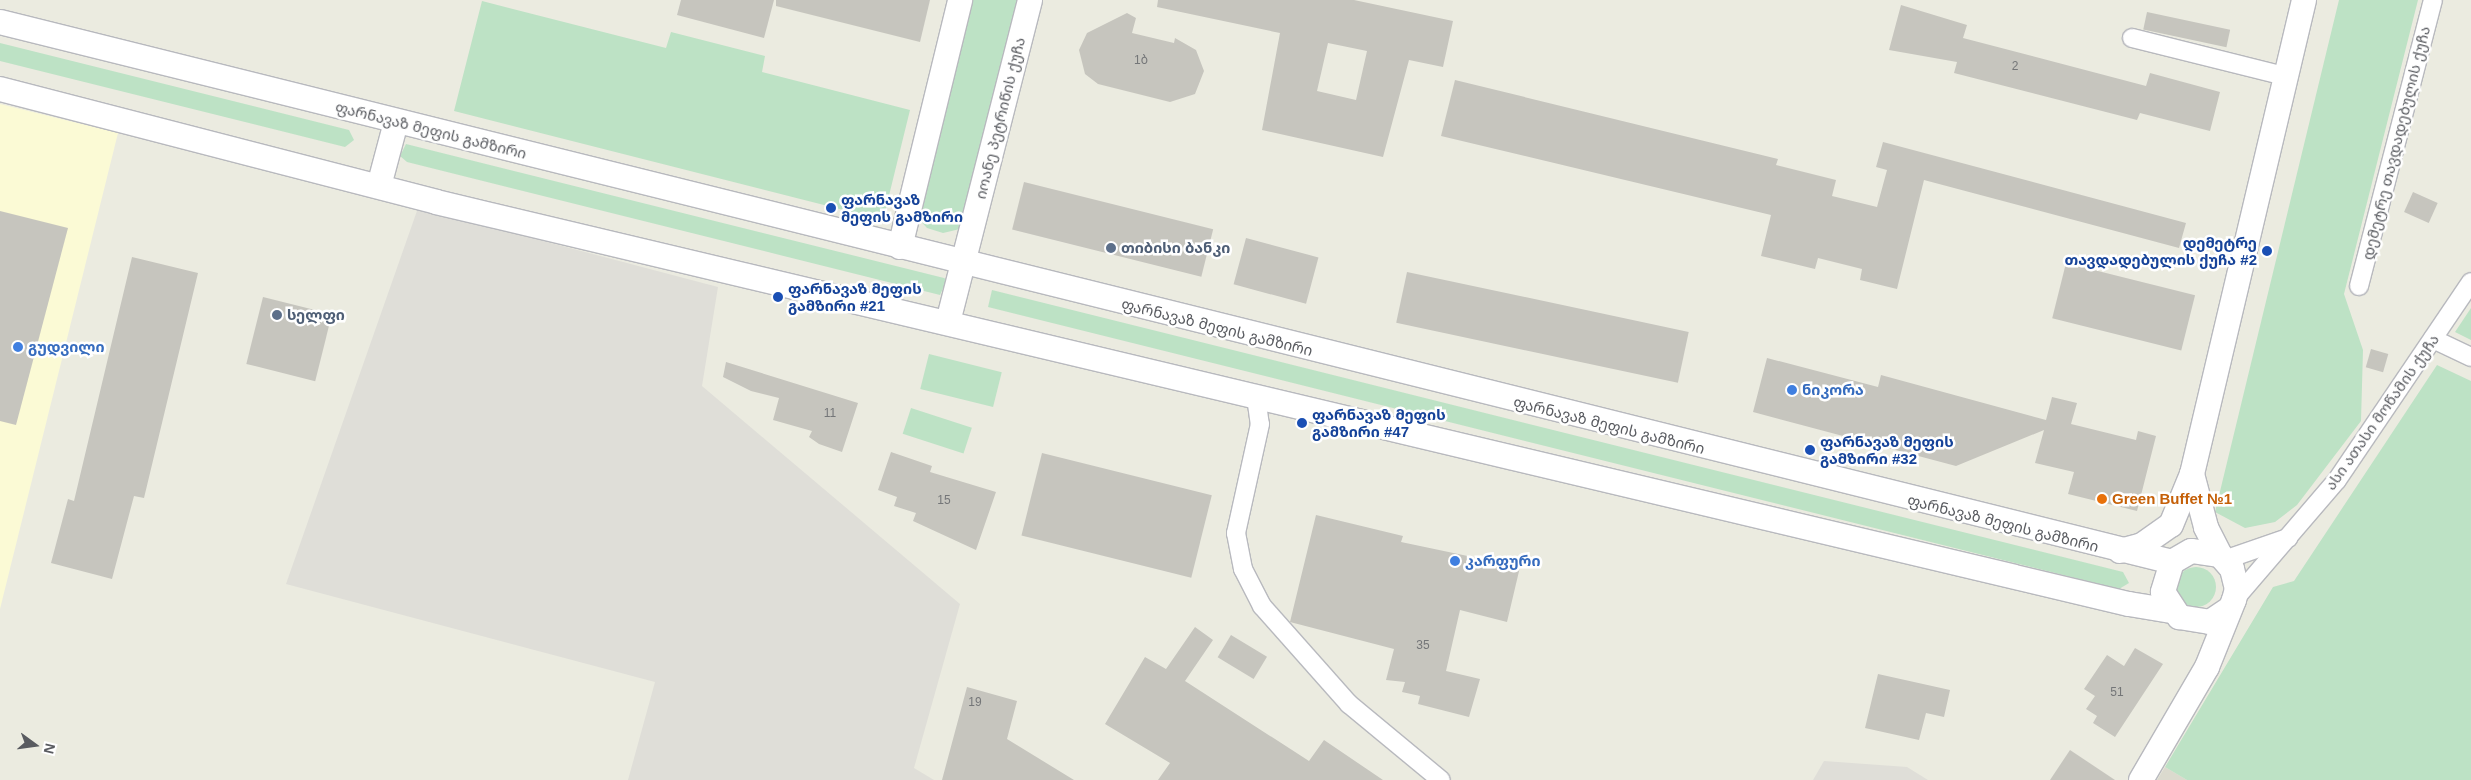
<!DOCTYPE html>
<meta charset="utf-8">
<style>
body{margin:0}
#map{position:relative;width:2471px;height:780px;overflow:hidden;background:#ebebe0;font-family:Arial,"Noto Sans Georgian",sans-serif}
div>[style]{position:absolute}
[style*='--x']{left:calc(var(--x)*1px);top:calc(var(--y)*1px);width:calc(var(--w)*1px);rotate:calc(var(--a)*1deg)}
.commercial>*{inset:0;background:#fbfad5}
.industrial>*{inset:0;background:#dfded8}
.education>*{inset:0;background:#dbdace}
.green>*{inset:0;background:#bde2c5;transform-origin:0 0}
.round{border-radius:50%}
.building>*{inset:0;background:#c6c5be;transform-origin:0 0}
.roads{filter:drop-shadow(1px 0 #b8b9be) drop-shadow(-1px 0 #b8b9be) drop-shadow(0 1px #b8b9be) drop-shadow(0 -1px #b8b9be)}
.street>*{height:18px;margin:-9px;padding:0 9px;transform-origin:9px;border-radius:9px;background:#fff}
.secondary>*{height:24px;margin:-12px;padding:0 12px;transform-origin:12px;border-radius:12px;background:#fff}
.dots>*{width:14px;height:14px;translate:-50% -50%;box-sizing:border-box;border:2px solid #fff;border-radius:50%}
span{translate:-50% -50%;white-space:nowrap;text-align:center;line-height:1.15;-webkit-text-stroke:5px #fff;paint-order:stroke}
.number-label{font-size:12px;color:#747678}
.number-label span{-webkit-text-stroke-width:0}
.street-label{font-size:15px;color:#595b60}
.transit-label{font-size:15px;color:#164399;font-weight:700}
.left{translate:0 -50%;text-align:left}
.right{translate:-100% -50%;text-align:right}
.service-label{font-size:15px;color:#4e5e75;font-weight:700}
.shop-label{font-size:15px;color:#366cbe;font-weight:700}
.food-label{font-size:15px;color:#c56008;font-weight:700}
.north{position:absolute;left:10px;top:720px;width:50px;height:50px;-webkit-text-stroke:4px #fff;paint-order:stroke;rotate:104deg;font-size:14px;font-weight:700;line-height:20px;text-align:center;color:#595b60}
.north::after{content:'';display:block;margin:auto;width:18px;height:22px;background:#595b60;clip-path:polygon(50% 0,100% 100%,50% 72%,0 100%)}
</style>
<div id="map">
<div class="commercial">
<i style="clip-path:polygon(0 104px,118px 133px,0 609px)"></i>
</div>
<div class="industrial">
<i style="clip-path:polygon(418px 208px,718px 287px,702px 386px,960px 604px,914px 768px,934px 780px,628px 780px,655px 682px,286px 584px)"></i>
<i style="clip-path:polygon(1824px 761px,1907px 767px,1928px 780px,1813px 780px)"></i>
</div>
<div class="education">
<i style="clip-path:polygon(2165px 767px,2187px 780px,2157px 780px)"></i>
</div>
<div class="green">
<i style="clip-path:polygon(967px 0,1022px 0,960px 229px,943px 233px,927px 228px,916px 216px)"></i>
<i style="clip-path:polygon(2339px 0,2418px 0,2344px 294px,2363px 350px,2361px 421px,2297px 505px,2275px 522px,2245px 528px,2215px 512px)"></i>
<i style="clip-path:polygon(482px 1px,666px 48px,671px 32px,765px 56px,762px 72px,910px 110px,883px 220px,454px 111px)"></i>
<i style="clip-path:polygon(0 43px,349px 130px,354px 140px,345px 147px,0 61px)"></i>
<i style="clip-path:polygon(406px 144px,944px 278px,947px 280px,940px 295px,407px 162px,400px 156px)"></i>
<i style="clip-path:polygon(992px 290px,2123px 572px,2129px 583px,2119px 589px,988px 307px)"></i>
<i style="clip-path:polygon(2471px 308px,2471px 340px,2455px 332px)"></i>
<i style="left:929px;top:354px;width:75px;height:36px;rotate:14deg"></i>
<i style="clip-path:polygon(2437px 365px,2471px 381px,2471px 780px,2187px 780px,2165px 767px,2273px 587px,2294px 581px)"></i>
<i style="left:911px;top:408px;width:64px;height:27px;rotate:18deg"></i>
<i class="round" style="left:2176px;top:567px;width:40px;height:40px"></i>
</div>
<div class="building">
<i style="clip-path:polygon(681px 0,774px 0,764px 38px,677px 15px)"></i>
<i style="clip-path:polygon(776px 0,930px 0,920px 42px,776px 6px)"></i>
<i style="clip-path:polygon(evenodd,1158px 0,1354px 0,1453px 21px,1443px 67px,1409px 60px,1383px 157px,1262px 130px,1280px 33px,1157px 7px,1158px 0,1328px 43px,1367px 51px,1356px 100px,1317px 91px,1328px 43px)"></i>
<i style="clip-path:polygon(1901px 5px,1967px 25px,1963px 38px,2146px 86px,2150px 73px,2220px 92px,2210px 131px,2140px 113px,2137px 120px,1954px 73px,1957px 62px,1889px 50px)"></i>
<i style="left:2147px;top:12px;width:85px;height:18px;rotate:12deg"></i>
<i style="clip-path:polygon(1127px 13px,1136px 18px,1132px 33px,1174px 43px,1175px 38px,1196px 50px,1204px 71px,1195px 94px,1170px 102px,1098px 84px,1085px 74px,1079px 50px,1087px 33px)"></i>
<i style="clip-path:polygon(1455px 80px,1778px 159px,1776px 165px,1836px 180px,1832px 196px,1877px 207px,1887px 170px,1876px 167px,1883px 142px,2186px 223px,2179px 248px,1924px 180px,1897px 289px,1860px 280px,1862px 269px,1818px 258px,1815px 269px,1761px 256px,1771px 215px,1441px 136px)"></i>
<i style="left:1024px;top:182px;width:195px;height:49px;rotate:14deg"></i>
<i style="left:2413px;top:192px;width:27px;height:22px;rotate:24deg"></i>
<i style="clip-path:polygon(0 211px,68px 228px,16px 425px,0 421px)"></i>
<i style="left:1246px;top:238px;width:75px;height:48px;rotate:15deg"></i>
<i style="clip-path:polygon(132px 257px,198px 273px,144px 498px,134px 496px,112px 579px,51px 563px,68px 499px,74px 501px)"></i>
<i style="left:2066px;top:263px;width:133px;height:57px;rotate:14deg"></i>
<i style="left:1407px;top:272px;width:288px;height:52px;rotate:12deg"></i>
<i style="left:263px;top:297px;width:71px;height:69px;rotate:14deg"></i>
<i style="left:2371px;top:349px;width:18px;height:19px;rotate:16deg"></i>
<i style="clip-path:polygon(1767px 358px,1878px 387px,1881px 375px,2046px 420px,2052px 397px,2077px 403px,2071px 424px,2136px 440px,2138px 431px,2156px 436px,2137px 511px,2068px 494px,2074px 472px,2035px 463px,2044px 430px,1956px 466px,1753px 412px)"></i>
<i style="clip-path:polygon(726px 362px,858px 403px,842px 452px,819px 444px,809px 437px,812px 431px,773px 420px,779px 398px,751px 391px,723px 377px)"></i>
<i style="clip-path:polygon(891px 452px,932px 466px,930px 472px,996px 492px,976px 550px,913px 521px,916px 513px,894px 506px,897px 497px,878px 490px)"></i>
<i style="left:1042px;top:453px;width:175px;height:85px;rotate:14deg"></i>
<i style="clip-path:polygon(1316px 515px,1403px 536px,1401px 542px,1520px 567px,1507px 622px,1460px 610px,1446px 671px,1480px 679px,1469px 717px,1418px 704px,1420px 696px,1402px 692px,1405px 682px,1386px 680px,1394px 649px,1290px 622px)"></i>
<i style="clip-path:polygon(1195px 627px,1213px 640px,1185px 681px,1309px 761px,1324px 740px,1383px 780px,1158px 780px,1170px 763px,1105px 724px,1145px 657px,1166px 669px)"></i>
<i style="left:1231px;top:635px;width:42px;height:26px;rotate:31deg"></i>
<i style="clip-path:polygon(2135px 648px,2163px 664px,2115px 737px,2093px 723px,2097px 716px,2086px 709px,2095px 696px,2084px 689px,2107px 655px,2124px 666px)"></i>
<i style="clip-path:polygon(1878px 674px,1950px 690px,1944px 717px,1926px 713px,1919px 740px,1865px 728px)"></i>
<i style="clip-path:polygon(967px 687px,1017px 701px,1007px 739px,1074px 780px,942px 780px)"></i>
<i style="clip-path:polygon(2070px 750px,2115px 780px,2050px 780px)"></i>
</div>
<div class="roads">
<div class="street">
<i style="--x:2132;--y:38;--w:161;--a:14"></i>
<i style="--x:2359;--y:286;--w:295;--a:-75.5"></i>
<i style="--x:2433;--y:339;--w:42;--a:25.3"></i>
<i style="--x:1256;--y:397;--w:27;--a:82"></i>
<i style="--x:1260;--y:424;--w:112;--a:102.4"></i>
<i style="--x:1236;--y:533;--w:37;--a:79"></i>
<i style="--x:1243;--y:569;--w:42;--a:62.8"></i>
<i style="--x:1262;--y:606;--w:131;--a:48.4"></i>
<i style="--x:1349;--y:704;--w:119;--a:39.6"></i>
<i style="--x:2227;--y:559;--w:65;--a:-19"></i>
<i style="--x:2234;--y:600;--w:158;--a:-49.4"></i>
<i style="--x:2337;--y:480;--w:239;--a:-55.9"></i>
</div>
<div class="secondary">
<i style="--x:0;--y:22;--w:2238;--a:13.96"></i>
<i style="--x:0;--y:89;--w:450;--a:14.5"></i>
<i style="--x:436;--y:202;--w:1740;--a:13.36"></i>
<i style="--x:2129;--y:604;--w:44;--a:9.2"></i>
<i style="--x:379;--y:186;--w:66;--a:-75.1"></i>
<i style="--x:900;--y:247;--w:254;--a:-76.3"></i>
<i style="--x:948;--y:322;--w:332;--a:-75.7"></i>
<i style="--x:2120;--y:551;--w:23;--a:-15"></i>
<i style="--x:2142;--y:545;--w:35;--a:-35"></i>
<i style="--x:2171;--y:525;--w:55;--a:-67.6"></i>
<i style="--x:2220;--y:555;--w:31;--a:-117"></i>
<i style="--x:2206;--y:527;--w:55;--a:-104.8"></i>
<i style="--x:2192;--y:474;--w:487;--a:-76.7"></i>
<i style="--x:2141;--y:780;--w:131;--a:-59.7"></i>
<i style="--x:2207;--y:667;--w:72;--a:-68.1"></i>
<i style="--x:2234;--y:600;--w:11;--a:-75"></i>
<i style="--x:2237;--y:589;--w:21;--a:-104"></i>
<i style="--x:2232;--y:569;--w:18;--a:-131"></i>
<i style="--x:2220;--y:555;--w:29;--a:-172"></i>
<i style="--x:2191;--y:551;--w:22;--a:150"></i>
<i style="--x:2172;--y:562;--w:31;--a:107"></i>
<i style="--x:2163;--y:592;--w:30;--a:57"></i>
<i style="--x:2179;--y:617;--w:31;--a:9"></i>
<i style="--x:2210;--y:622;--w:23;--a:-34"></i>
</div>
</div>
<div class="dots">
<i style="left:831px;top:208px;background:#1a4fb4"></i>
<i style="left:1111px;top:248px;background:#5c6f8a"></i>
<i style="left:2267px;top:251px;background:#1a4fb4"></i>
<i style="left:778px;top:297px;background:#1a4fb4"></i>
<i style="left:277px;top:315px;background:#5c6f8a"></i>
<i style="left:18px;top:347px;background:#3f7fe0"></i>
<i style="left:1792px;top:390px;background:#3f7fe0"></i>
<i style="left:1302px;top:423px;background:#1a4fb4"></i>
<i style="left:1810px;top:450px;background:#1a4fb4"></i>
<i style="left:2102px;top:499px;background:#e8710a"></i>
<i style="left:1455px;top:561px;background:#3f7fe0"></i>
</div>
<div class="number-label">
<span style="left:1141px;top:61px">1ბ</span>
<span style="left:2015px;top:67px">2</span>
<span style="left:830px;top:414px">11</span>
<span style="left:944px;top:501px">15</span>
<span style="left:1423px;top:646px">35</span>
<span style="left:2117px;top:693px">51</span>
<span style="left:975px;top:703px">19</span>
</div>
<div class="street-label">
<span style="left:1000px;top:118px;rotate:-76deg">იოანე პეტრიწის ქუჩა</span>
<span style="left:431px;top:130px;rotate:14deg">ფარნავაზ მეფის გამზირი</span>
<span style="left:2396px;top:143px;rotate:-76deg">დემეტრე თავდადებულის ქუჩა</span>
<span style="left:1217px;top:327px;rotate:14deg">ფარნავაზ მეფის გამზირი</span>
<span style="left:2382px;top:412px;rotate:-55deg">ასი ათასი მოწამის ქუჩა</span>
<span style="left:1609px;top:425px;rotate:14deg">ფარნავაზ მეფის გამზირი</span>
<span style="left:2003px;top:523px;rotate:14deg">ფარნავაზ მეფის გამზირი</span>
</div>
<div class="transit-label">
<span class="left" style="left:841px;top:208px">ფარნავაზ<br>მეფის გამზირი</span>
<span class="right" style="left:2257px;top:251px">დემეტრე<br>თავდადებულის ქუჩა #2</span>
<span class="left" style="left:788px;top:297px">ფარნავაზ მეფის<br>გამზირი #21</span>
<span class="left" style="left:1312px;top:423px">ფარნავაზ მეფის<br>გამზირი #47</span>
<span class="left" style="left:1820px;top:450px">ფარნავაზ მეფის<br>გამზირი #32</span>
</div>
<div class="service-label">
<span class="left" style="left:1121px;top:248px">თიბისი ბანკი</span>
<span class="left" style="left:287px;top:315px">სელფი</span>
</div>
<div class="shop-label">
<span class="left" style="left:28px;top:347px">გუდვილი</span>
<span class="left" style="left:1802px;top:390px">ნიკორა</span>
<span class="left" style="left:1465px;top:561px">კარფური</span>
</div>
<div class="food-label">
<span class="left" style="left:2112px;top:499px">Green Buffet №1</span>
</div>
<div class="north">N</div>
</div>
